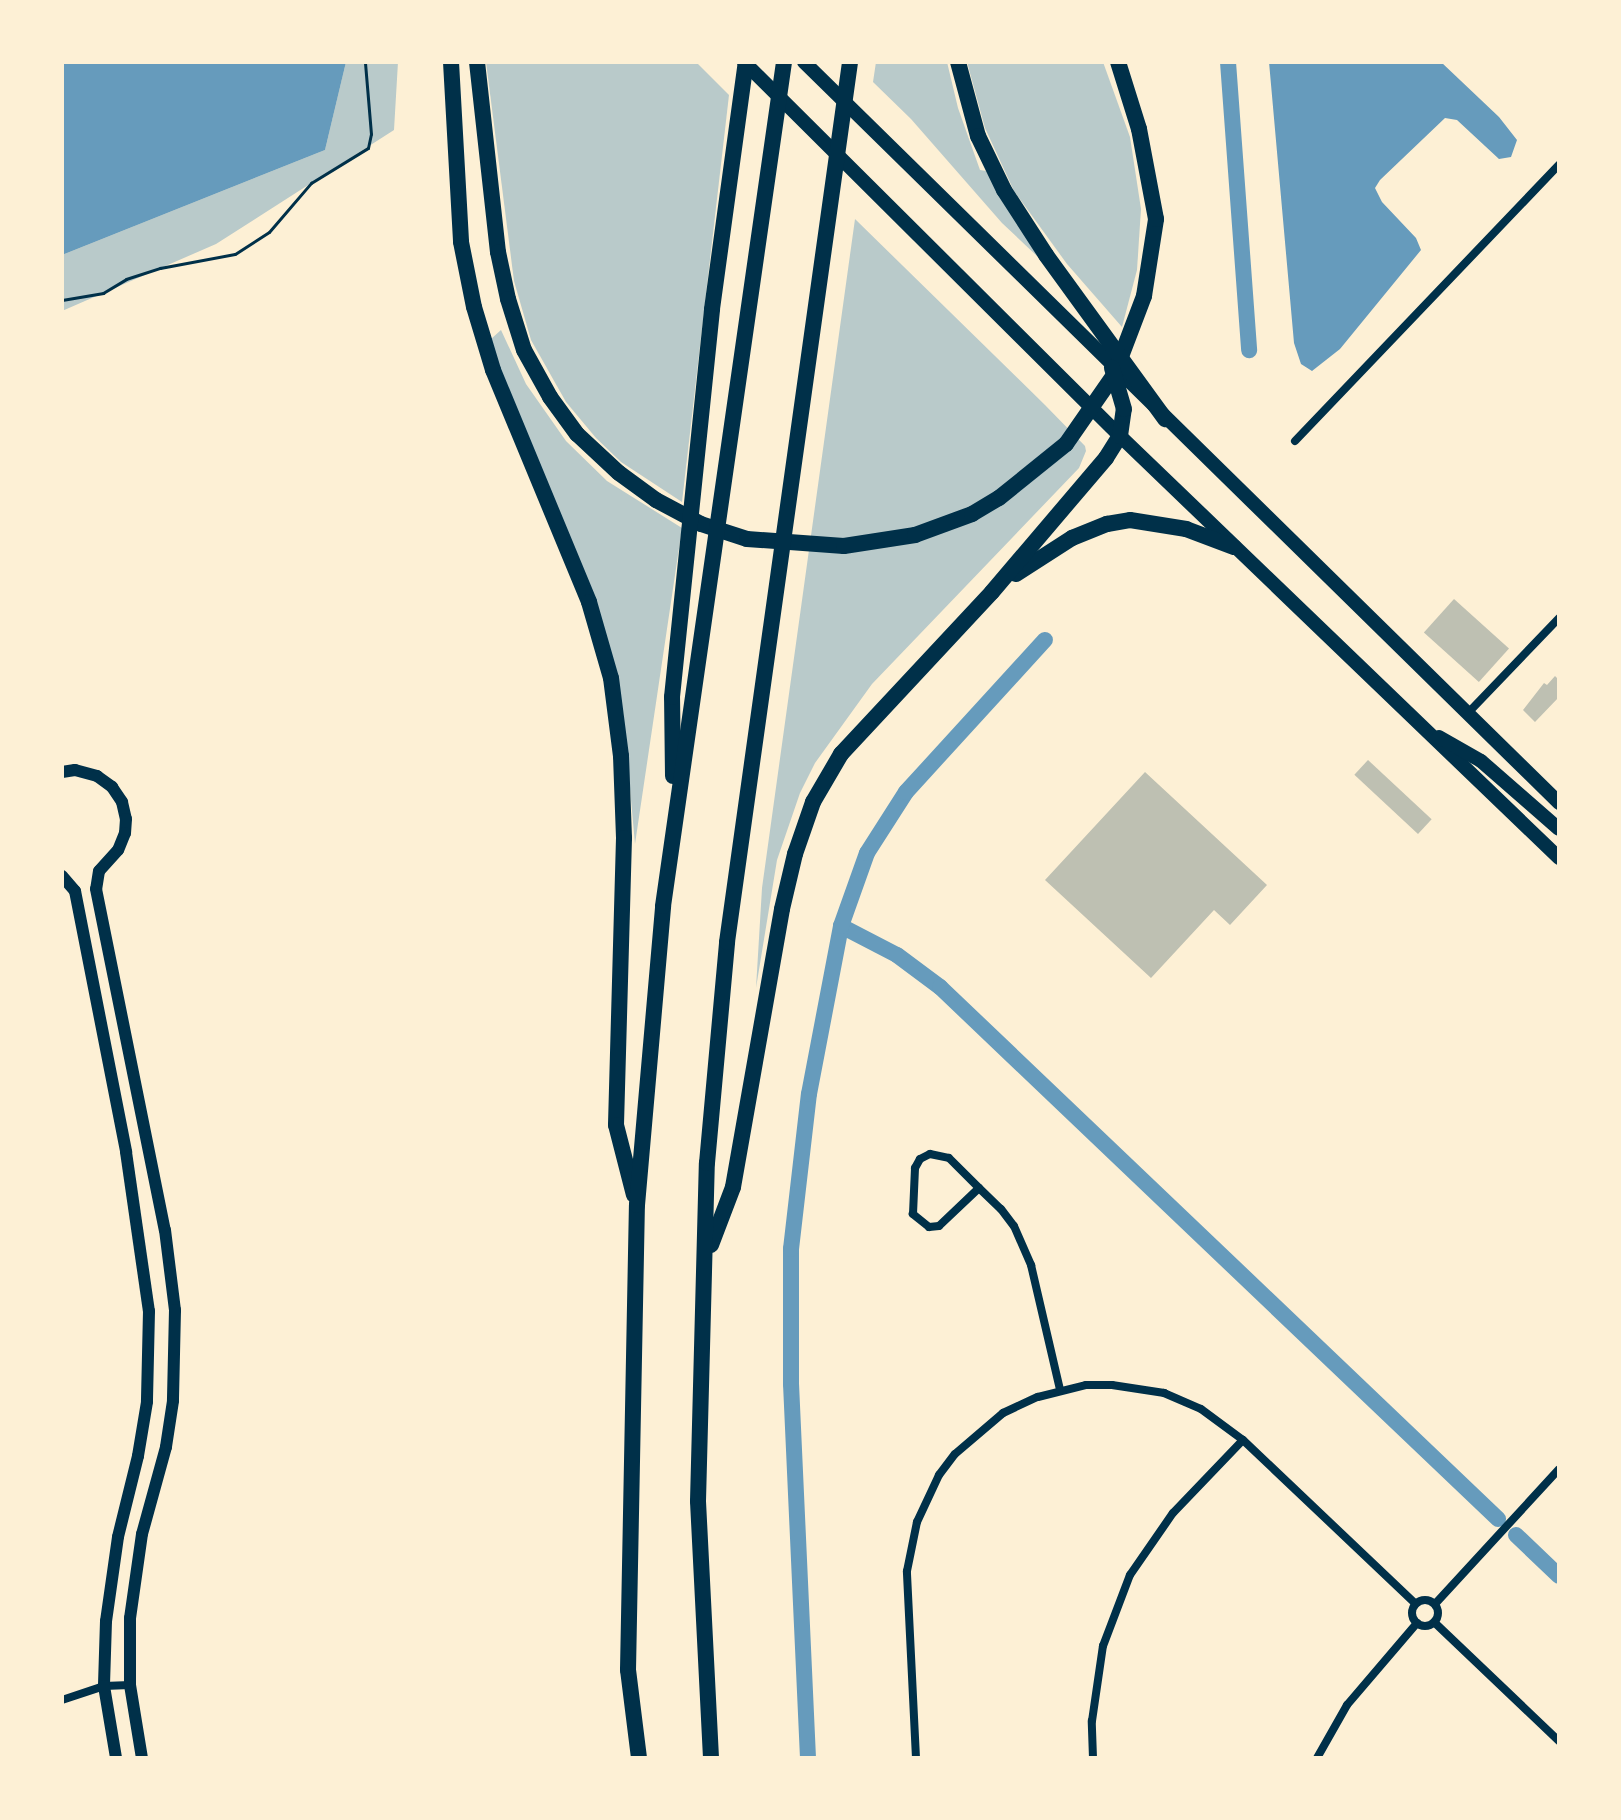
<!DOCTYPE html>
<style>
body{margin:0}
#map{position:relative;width:1621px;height:1820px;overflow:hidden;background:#fdf0d5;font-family:Figtree,sans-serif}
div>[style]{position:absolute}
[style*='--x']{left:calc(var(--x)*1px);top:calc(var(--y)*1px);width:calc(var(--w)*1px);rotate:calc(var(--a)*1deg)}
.green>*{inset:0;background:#b9caca}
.water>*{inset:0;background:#669bbc}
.canal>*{height:16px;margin:-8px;padding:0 8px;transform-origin:8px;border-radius:8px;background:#669bbc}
.building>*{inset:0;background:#bec0b2;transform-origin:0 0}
.path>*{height:3px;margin:-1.5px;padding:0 1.5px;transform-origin:1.5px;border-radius:1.5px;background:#003049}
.minor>*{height:8px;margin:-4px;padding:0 4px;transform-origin:4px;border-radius:4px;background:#003049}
.minor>.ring{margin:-4px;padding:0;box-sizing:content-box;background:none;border:8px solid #003049;border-radius:50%}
.tertiary>*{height:12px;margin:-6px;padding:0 6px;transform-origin:6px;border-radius:6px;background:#003049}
.primary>*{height:14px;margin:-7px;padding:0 7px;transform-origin:7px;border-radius:7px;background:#003049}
.motorway>*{height:16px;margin:-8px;padding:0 8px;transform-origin:8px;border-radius:8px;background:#003049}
span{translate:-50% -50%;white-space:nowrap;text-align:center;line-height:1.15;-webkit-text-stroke:8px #fdf0d5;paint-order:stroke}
.frame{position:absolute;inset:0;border:64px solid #fdf0d5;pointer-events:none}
</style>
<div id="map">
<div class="green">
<i style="clip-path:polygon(346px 62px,398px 62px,394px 130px,216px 244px,62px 311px,62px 255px,325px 150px)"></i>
<i style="clip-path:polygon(486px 62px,696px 62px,729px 95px,682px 502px,621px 462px,596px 438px,566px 402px,531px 340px,514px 281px)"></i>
<i style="clip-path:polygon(876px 62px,947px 62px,958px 108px,980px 170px,986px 171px,1038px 257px,1002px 223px,911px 119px,873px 82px)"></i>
<i style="clip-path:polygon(967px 62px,1103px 62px,1130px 137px,1141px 209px,1137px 270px,1122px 327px,1067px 264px,1014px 191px,985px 128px)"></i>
<i style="clip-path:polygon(855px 219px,1045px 405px,1085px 446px,1086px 451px,1079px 468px,872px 684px,815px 763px,800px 793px,777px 860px,756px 988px,762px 888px)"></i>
<i style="clip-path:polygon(501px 330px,526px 384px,566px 441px,607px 481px,682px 528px,635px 844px,623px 711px,509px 399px,491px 339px)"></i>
</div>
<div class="water">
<i style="clip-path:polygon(62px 62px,346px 62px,325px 150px,62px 255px)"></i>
<i style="clip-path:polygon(1269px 62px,1441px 62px,1499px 117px,1517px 140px,1511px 157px,1499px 159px,1457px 120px,1445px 118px,1380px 180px,1375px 188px,1382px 202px,1416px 238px,1421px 250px,1340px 349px,1312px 371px,1301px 364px,1294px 343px)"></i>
</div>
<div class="canal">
<i style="--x:1228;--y:62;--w:289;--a:85.8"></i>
<i style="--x:841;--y:926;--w:63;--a:27.4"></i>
<i style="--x:897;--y:955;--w:54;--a:36.7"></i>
<i style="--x:940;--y:987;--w:771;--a:43.63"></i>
<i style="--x:1516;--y:1535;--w:59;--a:43.6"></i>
<i style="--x:808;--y:1758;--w:374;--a:-92.6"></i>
<i style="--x:791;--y:1384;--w:135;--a:-90"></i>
<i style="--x:791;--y:1249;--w:156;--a:-83.4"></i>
<i style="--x:809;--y:1094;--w:171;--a:-79.2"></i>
<i style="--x:841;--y:926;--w:77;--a:-70.4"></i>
<i style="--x:867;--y:853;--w:72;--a:-57.4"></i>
<i style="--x:906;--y:792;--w:206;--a:-47.6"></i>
</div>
<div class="building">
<i style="left:1454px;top:599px;width:74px;height:45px;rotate:42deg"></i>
<i style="clip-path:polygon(1555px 676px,1559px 680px,1559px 697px,1535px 722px,1523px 710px,1544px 683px,1547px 685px)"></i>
<i style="left:1368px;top:760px;width:87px;height:20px;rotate:43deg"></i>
<i style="clip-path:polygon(1145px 772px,1267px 885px,1230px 925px,1214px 910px,1151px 978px,1045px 880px)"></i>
</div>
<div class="path">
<i style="--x:62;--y:300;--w:42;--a:-9.7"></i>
<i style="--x:103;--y:293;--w:27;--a:-31"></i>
<i style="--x:126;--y:279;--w:36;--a:-18"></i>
<i style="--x:160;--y:268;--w:76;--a:-10.6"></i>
<i style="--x:235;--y:254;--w:40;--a:-32.9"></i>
<i style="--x:269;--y:232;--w:65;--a:-49.4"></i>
<i style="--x:311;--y:183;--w:67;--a:-31.6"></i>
<i style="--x:368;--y:148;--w:14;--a:-78"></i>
<i style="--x:371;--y:134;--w:72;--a:-94.8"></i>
</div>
<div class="minor">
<i style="--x:1295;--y:441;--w:382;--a:-46.3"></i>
<i style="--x:1467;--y:714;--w:133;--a:-46.2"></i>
<i style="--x:979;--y:1188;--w:55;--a:136.5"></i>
<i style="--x:939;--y:1226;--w:10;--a:174"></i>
<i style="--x:929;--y:1227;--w:21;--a:-141"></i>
<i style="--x:913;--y:1214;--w:46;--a:-87.5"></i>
<i style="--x:915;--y:1168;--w:10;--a:-61"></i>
<i style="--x:920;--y:1159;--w:11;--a:-27"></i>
<i style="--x:930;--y:1154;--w:19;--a:12"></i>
<i style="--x:949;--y:1158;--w:42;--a:45"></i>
<i style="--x:979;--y:1188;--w:30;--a:44"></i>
<i style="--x:1001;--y:1209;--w:21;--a:53"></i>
<i style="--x:1014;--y:1226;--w:43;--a:66.4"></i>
<i style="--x:1031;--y:1265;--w:128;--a:76.9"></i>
<i class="ring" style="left:1412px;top:1600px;width:18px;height:18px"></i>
<i style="--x:1435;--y:1604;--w:183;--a:-47.4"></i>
<i style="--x:1434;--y:1622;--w:173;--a:43.6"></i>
<i style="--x:62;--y:1700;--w:44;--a:-18.4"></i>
<i style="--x:104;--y:1686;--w:26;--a:-2"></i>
<i style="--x:916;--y:1758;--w:187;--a:-92.8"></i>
<i style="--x:907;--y:1571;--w:50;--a:-78.5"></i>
<i style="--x:917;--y:1522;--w:52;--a:-64.9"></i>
<i style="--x:939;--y:1475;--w:26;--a:-53"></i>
<i style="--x:955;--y:1454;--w:63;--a:-40.5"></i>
<i style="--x:1003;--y:1413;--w:38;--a:-25"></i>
<i style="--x:1038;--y:1397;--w:49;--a:-14"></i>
<i style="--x:1086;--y:1385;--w:26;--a:0"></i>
<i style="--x:1112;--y:1385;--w:53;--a:8.7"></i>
<i style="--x:1164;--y:1393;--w:40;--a:23.4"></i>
<i style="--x:1201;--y:1409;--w:52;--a:36.4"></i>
<i style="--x:1243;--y:1440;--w:238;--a:43.5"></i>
<i style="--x:1093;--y:1758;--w:37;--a:-92"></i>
<i style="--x:1092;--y:1721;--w:76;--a:-81.7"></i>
<i style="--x:1103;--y:1646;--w:76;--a:-69.2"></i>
<i style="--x:1130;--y:1575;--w:75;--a:-55.3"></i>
<i style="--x:1173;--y:1513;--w:101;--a:-46.2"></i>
<i style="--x:1317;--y:1758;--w:61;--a:-60.5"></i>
<i style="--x:1347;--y:1705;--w:108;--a:-49.5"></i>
</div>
<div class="tertiary">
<i style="--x:62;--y:772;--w:13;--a:-9"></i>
<i style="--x:75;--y:770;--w:23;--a:15"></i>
<i style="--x:97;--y:776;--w:19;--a:36"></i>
<i style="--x:112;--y:787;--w:18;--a:56"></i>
<i style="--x:122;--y:802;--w:17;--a:77"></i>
<i style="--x:126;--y:819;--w:14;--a:94"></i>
<i style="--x:125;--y:833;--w:18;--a:112"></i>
<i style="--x:118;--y:850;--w:28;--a:132"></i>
<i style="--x:99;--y:871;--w:18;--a:99"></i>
<i style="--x:96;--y:889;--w:348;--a:78.6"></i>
<i style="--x:165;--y:1230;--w:81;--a:82.9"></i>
<i style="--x:175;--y:1310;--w:91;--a:91.3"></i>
<i style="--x:173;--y:1401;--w:47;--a:98.7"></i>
<i style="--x:166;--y:1447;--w:90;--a:105.4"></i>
<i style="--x:142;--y:1534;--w:85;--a:98.1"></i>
<i style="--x:130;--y:1618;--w:67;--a:90"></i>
<i style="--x:130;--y:1685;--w:74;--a:80.7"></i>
<i style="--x:62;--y:876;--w:20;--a:49"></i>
<i style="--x:75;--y:891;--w:266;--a:78.9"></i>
<i style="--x:126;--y:1152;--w:161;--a:81.8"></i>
<i style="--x:149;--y:1311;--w:91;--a:91.3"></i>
<i style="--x:147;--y:1402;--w:55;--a:99.5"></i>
<i style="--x:138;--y:1456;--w:83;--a:103.9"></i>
<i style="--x:118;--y:1537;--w:85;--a:98.1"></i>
<i style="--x:106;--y:1621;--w:65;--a:91.8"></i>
<i style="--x:104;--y:1686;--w:73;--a:80.5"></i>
</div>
<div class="primary">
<i style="--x:744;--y:62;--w:530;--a:44.85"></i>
<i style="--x:1120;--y:436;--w:609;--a:43.87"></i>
<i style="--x:804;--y:62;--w:1058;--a:44.46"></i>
<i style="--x:1439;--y:737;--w:48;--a:29.7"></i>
<i style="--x:1481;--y:761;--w:103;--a:41.1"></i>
</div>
<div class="motorway">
<i style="--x:451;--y:62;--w:180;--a:86.8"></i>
<i style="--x:461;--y:242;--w:66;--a:78.7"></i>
<i style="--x:474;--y:307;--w:66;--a:73.2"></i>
<i style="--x:493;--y:370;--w:251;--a:67.5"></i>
<i style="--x:589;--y:602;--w:79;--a:73.9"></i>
<i style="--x:611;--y:678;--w:79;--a:82.7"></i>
<i style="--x:621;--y:756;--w:82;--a:87.9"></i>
<i style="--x:624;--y:838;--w:287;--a:91.6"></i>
<i style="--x:616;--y:1125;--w:72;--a:75.6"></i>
<i style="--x:477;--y:62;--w:191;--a:83.7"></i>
<i style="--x:498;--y:252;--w:48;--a:78"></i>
<i style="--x:508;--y:299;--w:53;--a:72.6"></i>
<i style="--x:524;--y:350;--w:54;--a:61"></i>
<i style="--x:550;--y:397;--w:46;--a:53.9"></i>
<i style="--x:577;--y:434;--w:57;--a:42.9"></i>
<i style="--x:619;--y:473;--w:46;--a:36.1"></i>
<i style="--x:656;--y:500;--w:51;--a:28.1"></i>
<i style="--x:701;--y:524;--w:48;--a:18.1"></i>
<i style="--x:747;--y:539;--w:97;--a:4.1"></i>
<i style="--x:844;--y:546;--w:72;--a:-8.8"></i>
<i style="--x:915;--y:535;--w:61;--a:-20.2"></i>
<i style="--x:972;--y:514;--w:31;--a:-31"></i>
<i style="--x:999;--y:498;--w:86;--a:-38.9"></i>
<i style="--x:1066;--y:444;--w:84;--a:-55.2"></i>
<i style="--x:1114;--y:375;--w:85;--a:-69.2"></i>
<i style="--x:1144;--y:296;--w:78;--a:-81.1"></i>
<i style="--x:1156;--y:219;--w:92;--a:-100.7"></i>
<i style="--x:1139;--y:129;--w:70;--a:-107.4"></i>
<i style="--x:958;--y:62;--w:77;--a:74.9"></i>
<i style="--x:978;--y:136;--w:60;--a:64.3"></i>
<i style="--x:1004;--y:190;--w:77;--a:57.1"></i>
<i style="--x:1046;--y:255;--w:203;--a:54"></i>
<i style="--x:1016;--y:574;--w:67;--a:-32.7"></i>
<i style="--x:1072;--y:538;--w:38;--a:-22"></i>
<i style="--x:1107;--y:524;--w:23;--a:-10"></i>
<i style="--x:1130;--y:520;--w:57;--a:9.1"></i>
<i style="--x:1186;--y:529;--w:51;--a:20.6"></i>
<i style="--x:673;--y:776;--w:79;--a:-90.7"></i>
<i style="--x:672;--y:697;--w:390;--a:-84.1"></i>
<i style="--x:712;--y:309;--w:249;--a:-82.2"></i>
<i style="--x:711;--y:1245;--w:62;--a:-69.2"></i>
<i style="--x:733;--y:1187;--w:282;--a:-80"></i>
<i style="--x:782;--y:909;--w:57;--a:-76.7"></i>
<i style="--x:795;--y:854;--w:55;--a:-70.9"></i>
<i style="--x:813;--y:802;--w:56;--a:-59.7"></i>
<i style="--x:841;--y:754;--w:221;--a:-47"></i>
<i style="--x:992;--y:592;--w:176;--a:-49.6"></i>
<i style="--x:1106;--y:458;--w:26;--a:-58"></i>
<i style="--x:1120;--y:436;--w:27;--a:-82"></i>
<i style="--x:1124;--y:409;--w:43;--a:-106.3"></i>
<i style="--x:639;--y:1758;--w:89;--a:-97.1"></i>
<i style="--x:628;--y:1670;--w:465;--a:-88.9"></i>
<i style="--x:637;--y:1205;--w:300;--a:-85"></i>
<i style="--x:663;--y:906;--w:853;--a:-81.84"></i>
<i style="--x:711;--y:1758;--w:257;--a:-92.9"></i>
<i style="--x:698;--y:1501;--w:338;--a:-88.5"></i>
<i style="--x:707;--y:1163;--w:222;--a:-84.8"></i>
<i style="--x:727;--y:942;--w:889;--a:-82.04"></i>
</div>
<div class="frame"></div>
</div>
